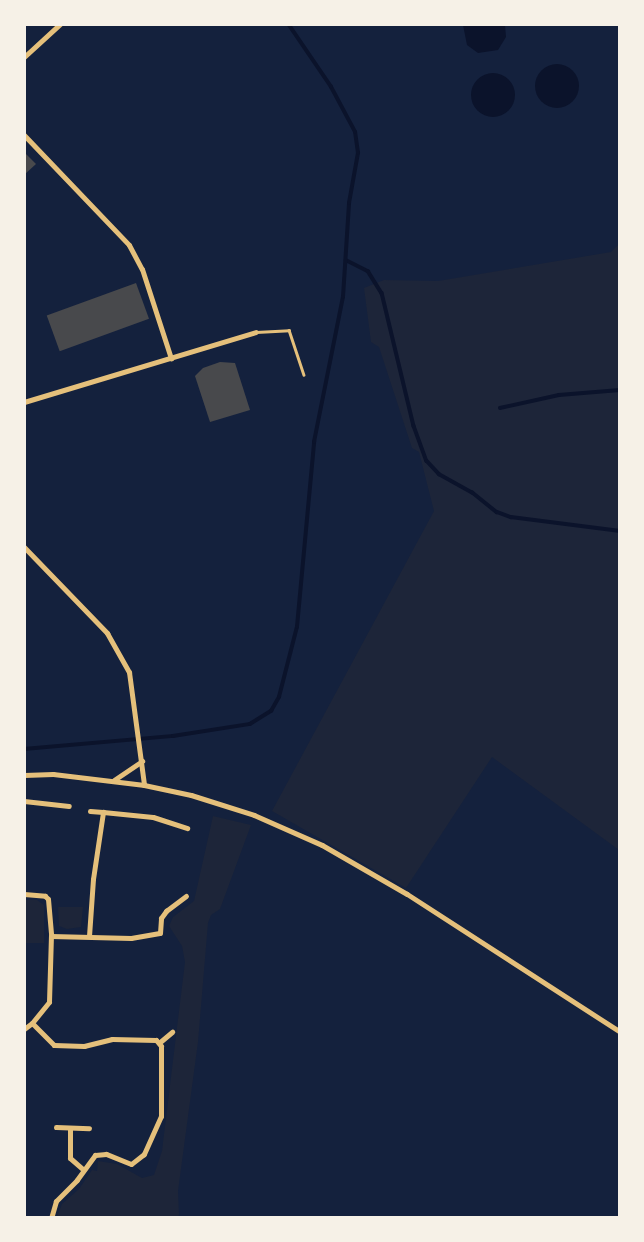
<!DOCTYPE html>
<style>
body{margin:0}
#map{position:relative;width:644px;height:1242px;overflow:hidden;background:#14213d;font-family:"Sofia Sans Condensed",sans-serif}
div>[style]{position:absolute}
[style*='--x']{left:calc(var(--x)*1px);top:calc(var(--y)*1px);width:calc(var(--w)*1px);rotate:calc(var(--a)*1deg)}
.green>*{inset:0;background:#1d2539}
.water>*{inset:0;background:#0b132b}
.round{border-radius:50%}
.stream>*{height:3.5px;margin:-1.75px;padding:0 1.75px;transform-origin:1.75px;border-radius:1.75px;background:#0b132b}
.building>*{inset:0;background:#48494c;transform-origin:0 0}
.service>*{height:2.5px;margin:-1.25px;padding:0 1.25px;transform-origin:1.25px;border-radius:1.25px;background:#e5c07b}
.minor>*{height:5px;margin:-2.5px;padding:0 2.5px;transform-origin:2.5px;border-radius:2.5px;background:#e5c07b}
span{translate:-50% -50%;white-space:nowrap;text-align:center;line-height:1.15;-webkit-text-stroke:5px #f6f1e7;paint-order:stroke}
.frame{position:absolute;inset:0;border:26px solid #f6f1e7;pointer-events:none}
</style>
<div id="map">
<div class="green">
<i style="clip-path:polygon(619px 244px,619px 850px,492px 757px,406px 888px,272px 811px,434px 511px,419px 452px,412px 448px,379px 347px,371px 342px,364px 288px,384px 280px,438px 281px,611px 252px)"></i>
<i style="clip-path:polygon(213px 816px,251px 825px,220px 909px,211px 915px,208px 923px,198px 1042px,178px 1191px,179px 1214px,178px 1218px,57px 1217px,62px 1204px,79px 1189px,92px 1170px,97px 1171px,98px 1161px,117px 1164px,142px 1178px,154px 1175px,162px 1151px,185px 962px,182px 946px,169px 926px,173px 917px,194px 901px)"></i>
<i style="clip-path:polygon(24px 900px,37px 900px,44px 905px,44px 943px,25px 943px)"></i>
<i style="clip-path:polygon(58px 907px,83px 907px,81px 927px,67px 929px,59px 926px)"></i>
</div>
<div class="water">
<i style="clip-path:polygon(463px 25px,505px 25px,506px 37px,498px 50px,478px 53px,467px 45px)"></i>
<i class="round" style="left:535px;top:64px;width:44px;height:44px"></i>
<i class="round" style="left:471px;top:73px;width:44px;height:44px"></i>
</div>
<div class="stream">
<i style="--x:346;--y:260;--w:25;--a:27"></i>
<i style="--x:368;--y:271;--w:26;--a:58"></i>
<i style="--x:382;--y:293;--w:137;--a:76.5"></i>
<i style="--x:414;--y:426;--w:37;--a:70"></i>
<i style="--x:427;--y:461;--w:18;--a:47"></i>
<i style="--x:439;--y:474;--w:38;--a:29"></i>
<i style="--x:472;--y:492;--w:32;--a:39"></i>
<i style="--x:497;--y:512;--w:15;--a:20"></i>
<i style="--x:511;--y:517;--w:110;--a:7.3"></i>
<i style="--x:500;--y:408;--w:60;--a:-12.4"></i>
<i style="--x:559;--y:395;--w:61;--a:-4.7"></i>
<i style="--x:24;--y:749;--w:150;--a:-5"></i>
<i style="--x:173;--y:736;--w:78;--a:-8.9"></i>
<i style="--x:250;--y:724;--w:25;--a:-32"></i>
<i style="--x:271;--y:711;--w:16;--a:-60"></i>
<i style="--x:279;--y:697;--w:72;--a:-75.6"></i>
<i style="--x:297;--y:627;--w:186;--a:-84.7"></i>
<i style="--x:314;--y:442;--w:148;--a:-78.7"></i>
<i style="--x:343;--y:297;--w:94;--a:-86.3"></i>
<i style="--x:349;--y:203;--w:51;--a:-79.8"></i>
<i style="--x:358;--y:153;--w:21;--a:-98"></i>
<i style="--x:355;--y:132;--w:51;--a:-118.1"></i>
<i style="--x:331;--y:87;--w:76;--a:-124.3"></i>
</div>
<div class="building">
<i style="clip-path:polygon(24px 152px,36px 164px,24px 175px)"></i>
<i style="left:136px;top:283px;width:38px;height:95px;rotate:70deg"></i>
<i style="clip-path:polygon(220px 362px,235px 363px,250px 410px,210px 422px,195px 376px,203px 368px)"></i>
</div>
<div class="service">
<i style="--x:256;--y:332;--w:33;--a:-3"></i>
<i style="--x:289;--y:330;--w:47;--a:71.6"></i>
</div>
<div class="minor">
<i style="--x:24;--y:57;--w:49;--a:-42.5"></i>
<i style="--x:24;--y:135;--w:152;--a:46.3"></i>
<i style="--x:129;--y:245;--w:27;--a:62"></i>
<i style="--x:142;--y:269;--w:94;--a:72"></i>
<i style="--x:24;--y:402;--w:242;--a:-16.8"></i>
<i style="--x:24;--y:547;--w:120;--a:46"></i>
<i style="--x:107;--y:633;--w:45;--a:60.6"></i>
<i style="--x:129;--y:672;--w:114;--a:82.4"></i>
<i style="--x:24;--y:775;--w:29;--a:-2"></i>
<i style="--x:53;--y:774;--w:92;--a:6.9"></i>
<i style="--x:144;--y:785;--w:48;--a:12"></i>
<i style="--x:191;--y:795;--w:66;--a:17.6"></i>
<i style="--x:254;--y:815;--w:74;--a:23.8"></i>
<i style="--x:322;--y:845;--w:98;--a:30"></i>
<i style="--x:407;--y:894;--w:254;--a:32.9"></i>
<i style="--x:114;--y:780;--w:34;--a:-34"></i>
<i style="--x:24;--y:801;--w:45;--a:6.3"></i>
<i style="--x:90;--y:811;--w:13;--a:4"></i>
<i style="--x:24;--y:894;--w:21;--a:5"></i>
<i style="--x:45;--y:896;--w:4;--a:45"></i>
<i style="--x:48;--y:899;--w:37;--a:85"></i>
<i style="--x:51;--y:936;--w:80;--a:1.4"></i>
<i style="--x:131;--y:938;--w:29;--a:-10"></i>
<i style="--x:160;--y:933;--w:15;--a:-86"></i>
<i style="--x:161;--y:918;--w:9;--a:-54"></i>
<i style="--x:166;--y:911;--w:25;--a:-37"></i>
<i style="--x:89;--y:936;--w:57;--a:-86"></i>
<i style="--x:93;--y:879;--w:68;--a:-81.5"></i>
<i style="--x:103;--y:812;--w:50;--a:5.7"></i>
<i style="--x:153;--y:817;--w:36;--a:18"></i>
<i style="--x:32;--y:1023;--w:27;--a:-51"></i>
<i style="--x:49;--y:1002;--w:66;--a:-88.3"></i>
<i style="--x:24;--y:1029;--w:10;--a:-37"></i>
<i style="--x:32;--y:1023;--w:31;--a:45"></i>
<i style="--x:54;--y:1045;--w:30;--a:2"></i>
<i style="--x:84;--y:1046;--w:29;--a:-14"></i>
<i style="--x:112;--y:1039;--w:44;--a:1.3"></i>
<i style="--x:156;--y:1040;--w:8;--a:50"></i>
<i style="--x:161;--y:1046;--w:70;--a:90"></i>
<i style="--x:161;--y:1116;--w:42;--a:114.1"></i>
<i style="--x:144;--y:1154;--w:16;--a:142"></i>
<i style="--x:131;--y:1164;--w:27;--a:-158"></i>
<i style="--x:106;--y:1154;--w:11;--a:175"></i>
<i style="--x:95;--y:1155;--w:31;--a:126"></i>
<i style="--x:77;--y:1180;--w:30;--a:135"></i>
<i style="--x:56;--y:1201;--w:18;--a:106"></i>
<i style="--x:160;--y:1042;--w:16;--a:-40"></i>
<i style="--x:56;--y:1127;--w:33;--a:2"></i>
<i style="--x:70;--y:1128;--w:30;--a:90"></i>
<i style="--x:70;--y:1158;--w:18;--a:41"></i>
</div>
<div class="frame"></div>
</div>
